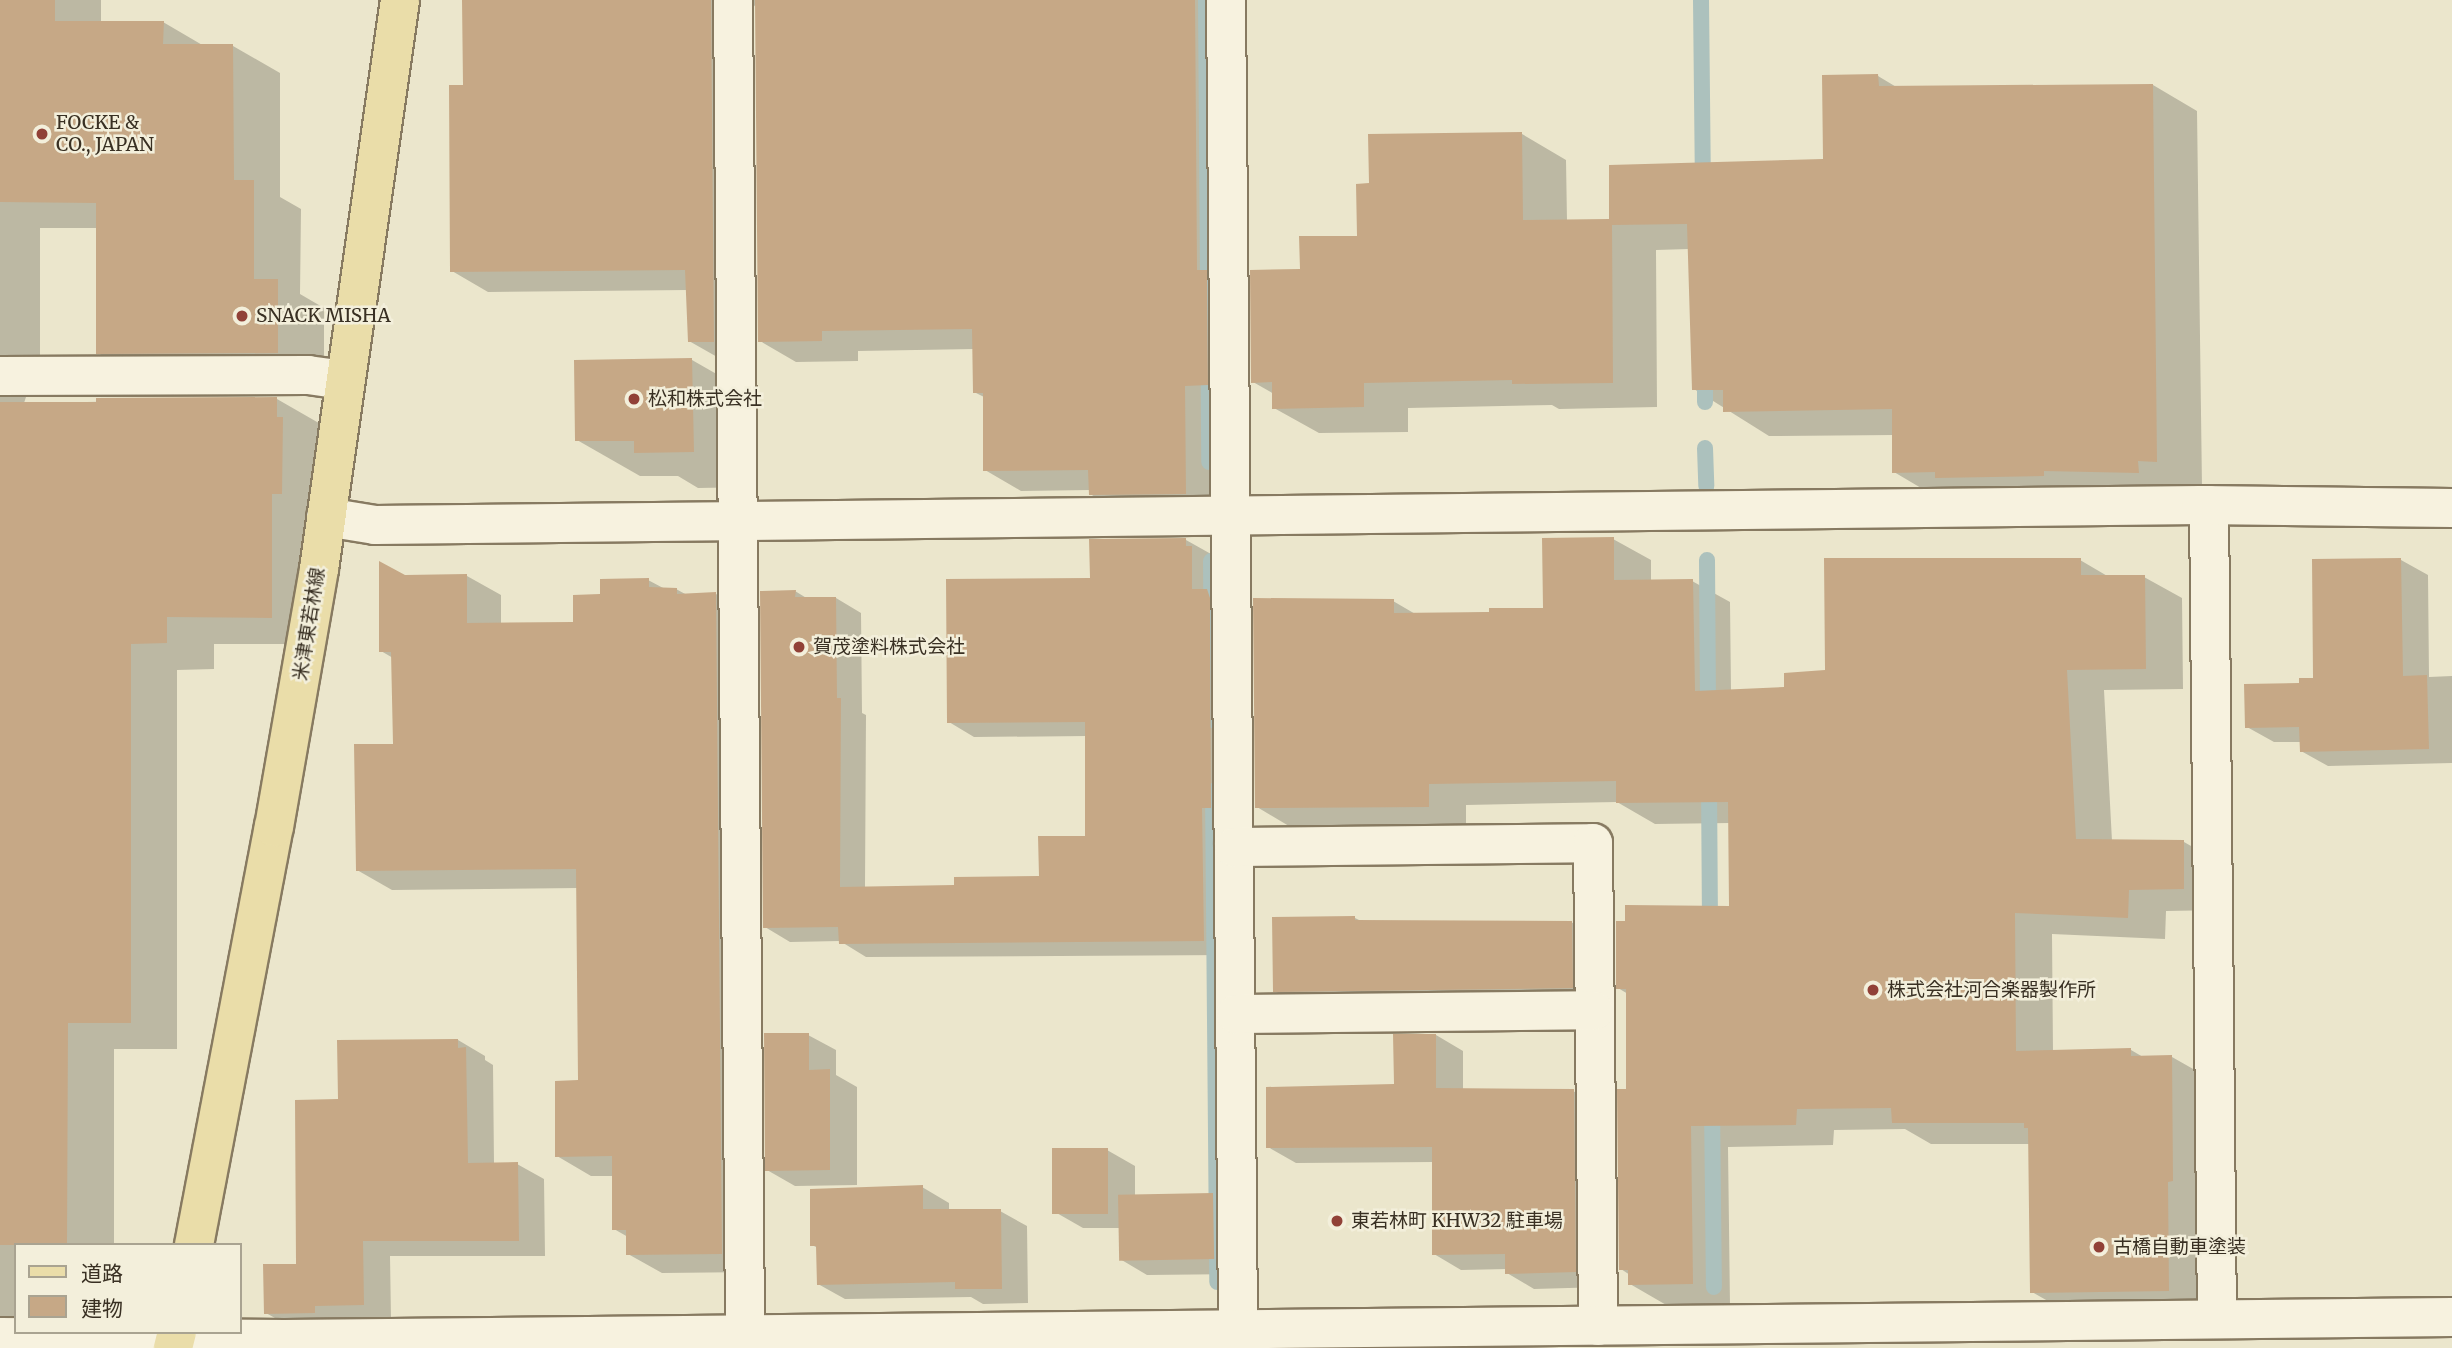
<!DOCTYPE html>
<meta charset="utf-8">
<style>
body{margin:0}
#map{position:relative;width:2452px;height:1348px;overflow:hidden;background:#ebe6cc;font-family:Merriweather,"Noto Sans JP",serif}
div>[style]{position:absolute}
[style*='--x']{left:calc(var(--x)*1px);top:calc(var(--y)*1px);width:calc(var(--w)*1px);rotate:calc(var(--a)*1deg)}
.shadow>*{inset:0;background:#0003}
.stream>*{height:16px;margin:-8px;padding:0 8px;transform-origin:8px;border-radius:8px;background:#acc1bd}
.building>*{inset:0;background:#c6a886;transform-origin:0 0}
.roads{filter:drop-shadow(2px 0 #877a61) drop-shadow(-2px 0 #877a61) drop-shadow(0 2px #877a61) drop-shadow(0 -2px #877a61)}
.minor>*{height:38px;margin:-19px;padding:0 19px;transform-origin:19px;border-radius:19px;background:#f7f2df}
.major>*{height:38px;margin:-19px;padding:0 19px;transform-origin:19px;border-radius:19px;background:#eadda9}
.dots>*{width:19px;height:19px;translate:-50% -50%;box-sizing:border-box;border:4px solid #f3efdb;border-radius:50%}
span{translate:-50% -50%;white-space:nowrap;text-align:center;line-height:1.15;-webkit-text-stroke:5px #f3efdb;paint-order:stroke}
.poi-label{font-size:19px;color:#393023}
.left{translate:0 -50%;text-align:left}
.street-label{font-size:19px;color:#393023}
.legend{position:absolute;left:14px;top:1243px;width:228px;height:91px;box-sizing:border-box;background:#f3efdb;border:2px solid #a9a391;margin:0;padding:9px 12px;list-style:none;font-size:21px;color:#393023}
.legend li{display:flex;align-items:center;gap:14px;height:35px}
.legend b{width:35px;border:2px solid #a9a391}
</style>
<div id="map">
<div class="shadow">
<i style="clip-path:polygon(0 0,101px 0,101px 22px,163px 22px,204px 46px,233px 46px,280px 73px,280px 197px,301px 209px,300px 294px,324px 308px,324px 379px,144px 380px,98px 353px,98px 228px,40px 228px,40px 383px,28px 391px,24px 403px,277px 399px,324px 426px,318px 644px,214px 644px,214px 669px,177px 670px,177px 1049px,114px 1049px,114px 1245px,16px 1245px,16px 1325px,0 1325px)"></i>
<i style="clip-path:polygon(464px 0,1230px 0,1222px 514px,1127px 515px,1090px 494px,1090px 490px,1021px 491px,985px 470px,984px 397px,974px 392px,974px 349px,858px 351px,858px 361px,796px 362px,760px 341px,757px 3px,750px 11px,726px 362px,689px 341px,688px 290px,488px 292px,452px 271px,465px 86px)"></i>
<i style="clip-path:polygon(1878px 76px,1898px 88px,2153px 85px,2197px 111px,2202px 487px,1938px 498px,1894px 472px,1894px 435px,1769px 436px,1694px 389px,1689px 249px,1656px 250px,1657px 407px,1559px 409px,1552px 405px,1408px 408px,1408px 432px,1319px 433px,1274px 408px,1274px 394px,1253px 382px,1301px 271px,1359px 238px,1371px 185px,1522px 134px,1566px 160px,1567px 221px,1611px 220px,1825px 161px)"></i>
<i style="clip-path:polygon(692px 360px,755px 396px,756px 487px,698px 488px,678px 476px,640px 476px,577px 440px)"></i>
<i style="clip-path:polygon(1613px 539px,1651px 560px,1651px 581px,1692px 581px,1730px 602px,1731px 692px,1786px 689px,2080px 560px,2109px 577px,2144px 577px,2182px 598px,2183px 689px,2104px 690px,2112px 841px,2184px 842px,2221px 863px,2221px 910px,2166px 911px,2165px 939px,2052px 934px,2053px 1052px,2131px 1050px,2143px 1057px,2172px 1057px,2209px 1078px,2206px 1312px,2069px 1313px,2032px 1292px,2030px 1144px,1931px 1144px,1905px 1129px,1834px 1130px,1833px 1145px,1728px 1147px,1730px 1305px,1668px 1306px,1630px 1284px,1630px 1275px,1621px 1269px,1628px 1091px,1628px 994px,1618px 988px,1731px 907px,1730px 823px,1655px 824px,1617px 802px,1466px 805px,1466px 827px,1294px 829px,1257px 807px,1393px 601px,1417px 615px,1545px 610px)"></i>
<i style="clip-path:polygon(1186px 540px,1211px 554px,1211px 560px,1217px 563px,1229px 955px,866px 957px,840px 941px,790px 942px,765px 927px,795px 591px,808px 599px,836px 598px,861px 613px,862px 713px,866px 715px,865px 888px,955px 887px,1040px 877px,1087px 838px,1087px 736px,974px 737px,949px 722px,1092px 579px)"></i>
<i style="clip-path:polygon(2401px 560px,2428px 575px,2429px 677px,2452px 676px,2452px 763px,2328px 766px,2301px 751px,2301px 742px,2274px 742px,2247px 727px,2300px 684px,2315px 680px)"></i>
<i style="clip-path:polygon(467px 576px,501px 595px,501px 625px,575px 624px,601px 595px,648px 580px,665px 589px,676px 589px,687px 595px,716px 594px,750px 614px,756px 1272px,662px 1273px,628px 1254px,628px 1237px,614px 1229px,614px 1176px,591px 1176px,557px 1156px,579px 1082px,578px 888px,392px 890px,357px 870px,395px 746px,393px 658px,381px 651px,404px 577px)"></i>
<i style="clip-path:polygon(1355px 918px,1363px 922px,1571px 922px,1599px 938px,1600px 1003px,1302px 1007px,1275px 991px)"></i>
<i style="clip-path:polygon(808px 1035px,836px 1050px,836px 1075px,857px 1087px,857px 1185px,795px 1186px,767px 1170px)"></i>
<i style="clip-path:polygon(1436px 1035px,1463px 1051px,1463px 1090px,1573px 1091px,1601px 1107px,1603px 1287px,1534px 1289px,1507px 1273px,1507px 1269px,1461px 1270px,1434px 1254px,1434px 1162px,1296px 1163px,1268px 1147px,1395px 1086px)"></i>
<i style="clip-path:polygon(458px 1040px,485px 1056px,485px 1060px,493px 1065px,494px 1164px,517px 1164px,544px 1179px,545px 1256px,390px 1256px,391px 1320px,293px 1328px,266px 1313px,298px 1266px,339px 1101px)"></i>
<i style="clip-path:polygon(1107px 1150px,1135px 1166px,1135px 1196px,1213px 1195px,1241px 1211px,1241px 1274px,1147px 1275px,1120px 1259px,1120px 1228px,1083px 1228px,1055px 1212px)"></i>
<i style="clip-path:polygon(922px 1187px,949px 1203px,949px 1211px,1000px 1211px,1027px 1226px,1028px 1303px,983px 1304px,971px 1297px,845px 1299px,818px 1284px,818px 1248px,812px 1245px)"></i>
</div>
<div class="stream">
<i style="--x:1206;--y:0;--w:462;--a:89.6"></i>
<i style="--x:1701;--y:0;--w:183;--a:89.4"></i>
<i style="--x:1705;--y:370;--w:32;--a:90"></i>
<i style="--x:1705;--y:448;--w:38;--a:88"></i>
<i style="--x:1707;--y:560;--w:151;--a:89.6"></i>
<i style="--x:1211;--y:561;--w:159;--a:89.6"></i>
<i style="--x:1709;--y:782;--w:146;--a:89.6"></i>
<i style="--x:1213;--y:791;--w:491;--a:89.5"></i>
<i style="--x:1712;--y:1104;--w:183;--a:89.4"></i>
</div>
<div class="building">
<i style="clip-path:polygon(0 0,55px 0,55px 21px,164px 21px,163px 44px,233px 44px,234px 180px,254px 180px,254px 279px,278px 279px,278px 353px,96px 354px,96px 203px,0 202px)"></i>
<i style="clip-path:polygon(462px 0,711px 0,714px 342px,688px 342px,685px 270px,450px 272px,449px 85px,463px 85px)"></i>
<i style="clip-path:polygon(755px 0,1195px 0,1197px 270px,1207px 270px,1208px 385px,1185px 386px,1186px 494px,1089px 495px,1088px 470px,983px 471px,983px 393px,973px 393px,972px 329px,822px 331px,822px 341px,758px 342px)"></i>
<i style="clip-path:polygon(1878px 74px,1879px 86px,2153px 84px,2157px 462px,2138px 461px,2139px 473px,2044px 471px,2044px 476px,1935px 478px,1935px 472px,1892px 473px,1892px 409px,1723px 412px,1723px 390px,1692px 390px,1687px 224px,1612px 225px,1613px 383px,1512px 384px,1512px 380px,1364px 383px,1364px 407px,1272px 409px,1272px 382px,1251px 383px,1250px 270px,1300px 269px,1299px 236px,1357px 236px,1356px 184px,1369px 183px,1368px 134px,1522px 132px,1523px 220px,1609px 219px,1609px 165px,1823px 159px,1822px 75px)"></i>
<i style="clip-path:polygon(692px 358px,694px 452px,634px 453px,634px 441px,575px 441px,574px 360px)"></i>
<i style="clip-path:polygon(277px 397px,277px 417px,283px 417px,282px 494px,272px 494px,272px 618px,167px 617px,167px 643px,131px 644px,131px 1023px,68px 1023px,67px 1245px,0 1245px,0 402px,96px 402px,96px 398px)"></i>
<i style="clip-path:polygon(1614px 537px,1614px 580px,1693px 579px,1695px 691px,1784px 687px,1784px 673px,1825px 670px,1824px 558px,2081px 558px,2081px 575px,2145px 575px,2146px 669px,2067px 670px,2076px 839px,2184px 840px,2184px 889px,2129px 890px,2128px 918px,2015px 913px,2016px 1051px,2131px 1048px,2131px 1056px,2172px 1055px,2173px 1181px,2168px 1182px,2169px 1291px,2030px 1293px,2028px 1128px,2024px 1128px,2024px 1123px,1892px 1123px,1891px 1108px,1797px 1109px,1796px 1125px,1691px 1126px,1693px 1284px,1628px 1285px,1628px 1270px,1619px 1270px,1617px 1089px,1626px 1089px,1626px 989px,1616px 989px,1616px 921px,1625px 921px,1625px 905px,1729px 906px,1728px 802px,1616px 803px,1616px 781px,1429px 784px,1429px 807px,1255px 808px,1253px 598px,1394px 599px,1394px 613px,1489px 612px,1489px 608px,1543px 608px,1542px 538px)"></i>
<i style="clip-path:polygon(1186px 538px,1186px 546px,1192px 546px,1192px 589px,1207px 589px,1210px 598px,1211px 808px,1202px 808px,1204px 941px,839px 944px,838px 927px,763px 928px,760px 591px,796px 590px,795px 597px,836px 597px,837px 698px,841px 698px,840px 887px,954px 885px,954px 877px,1039px 876px,1038px 836px,1085px 836px,1085px 722px,947px 723px,946px 579px,1090px 578px,1089px 539px)"></i>
<i style="clip-path:polygon(2401px 558px,2403px 676px,2427px 675px,2429px 749px,2300px 752px,2299px 727px,2245px 728px,2244px 684px,2299px 683px,2299px 678px,2313px 678px,2312px 559px)"></i>
<i style="clip-path:polygon(379px 561px,405px 575px,467px 574px,467px 623px,573px 622px,573px 595px,600px 594px,600px 579px,649px 578px,649px 587px,677px 588px,677px 594px,716px 592px,722px 1254px,626px 1255px,626px 1230px,612px 1230px,612px 1156px,555px 1157px,555px 1081px,578px 1080px,576px 869px,356px 871px,354px 744px,393px 744px,391px 652px,379px 652px)"></i>
<i style="clip-path:polygon(1355px 916px,1355px 920px,1572px 921px,1573px 988px,1273px 992px,1272px 917px)"></i>
<i style="clip-path:polygon(764px 1033px,809px 1033px,809px 1070px,830px 1069px,830px 1170px,765px 1171px)"></i>
<i style="clip-path:polygon(1393px 1034px,1436px 1034px,1436px 1088px,1574px 1089px,1576px 1272px,1505px 1274px,1505px 1254px,1432px 1255px,1432px 1147px,1266px 1148px,1266px 1087px,1394px 1084px)"></i>
<i style="clip-path:polygon(458px 1039px,458px 1048px,466px 1047px,468px 1163px,518px 1162px,519px 1241px,363px 1241px,364px 1305px,315px 1306px,315px 1313px,264px 1314px,263px 1264px,296px 1264px,295px 1100px,338px 1099px,337px 1040px)"></i>
<i style="left:1052px;top:1148px;width:56px;height:66px"></i>
<i style="clip-path:polygon(923px 1185px,923px 1209px,1001px 1209px,1002px 1289px,955px 1289px,955px 1282px,817px 1285px,816px 1246px,810px 1246px,810px 1189px)"></i>
<i style="left:1213px;top:1193px;width:66px;height:95px;rotate:89deg"></i>
</div>
<div class="roads">
<div class="minor">
<i style="--x:733;--y:0;--w:1334;--a:89.48"></i>
<i style="--x:1226;--y:0;--w:1329;--a:89.48"></i>
<i style="--x:0;--y:376;--w:308;--a:-0.2"></i>
<i style="--x:308;--y:375;--w:37;--a:8"></i>
<i style="--x:2209;--y:505;--w:814;--a:89.44"></i>
<i style="--x:326;--y:517;--w:50;--a:9.3"></i>
<i style="--x:375;--y:525;--w:1826;--a:-0.63"></i>
<i style="--x:2201;--y:505;--w:251;--a:0.7"></i>
<i style="--x:1234;--y:847;--w:359;--a:-0.6"></i>
<i style="--x:1593;--y:843;--w:483;--a:89.4"></i>
<i style="--x:1236;--y:1014;--w:358;--a:-0.6"></i>
<i style="--x:0;--y:1337;--w:285;--a:0.4"></i>
<i style="--x:285;--y:1339;--w:2167;--a:-0.58"></i>
</div>
<div class="major">
<i style="--x:194;--y:1245;--w:426;--a:-79.2"></i>
<i style="--x:274;--y:827;--w:262;--a:-80.1"></i>
<i style="--x:319;--y:569;--w:575;--a:-81.9"></i>
<i style="--x:173;--y:1348;--w:16;--a:-76"></i>
</div>
</div>
<div class="dots">
<i style="left:42px;top:134px;background:#914137"></i>
<i style="left:242px;top:316px;background:#914137"></i>
<i style="left:634px;top:399px;background:#914137"></i>
<i style="left:799px;top:647px;background:#914137"></i>
<i style="left:1873px;top:990px;background:#914137"></i>
<i style="left:1337px;top:1221px;background:#914137"></i>
<i style="left:2099px;top:1247px;background:#914137"></i>
</div>
<div class="poi-label">
<span class="left" style="left:56px;top:134px">FOCKE &amp;<br>CO., JAPAN</span>
<span class="left" style="left:256px;top:316px">SNACK MISHA</span>
<span class="left" style="left:648px;top:399px">松和株式会社</span>
<span class="left" style="left:813px;top:647px">賀茂塗料株式会社</span>
<span class="left" style="left:1887px;top:990px">株式会社河合楽器製作所</span>
<span class="left" style="left:1351px;top:1221px">東若林町 KHW32 駐車場</span>
<span class="left" style="left:2113px;top:1247px">古橋自動車塗装</span>
</div>
<div class="street-label">
<span style="left:309px;top:624px;rotate:-81deg">米津東若林線</span>
</div>
<ul class="legend">
<li><b style="height:9px;background:#eadda9"></b>道路</li>
<li><b style="height:19px;background:#c6a886"></b>建物</li>
</ul>
</div>
